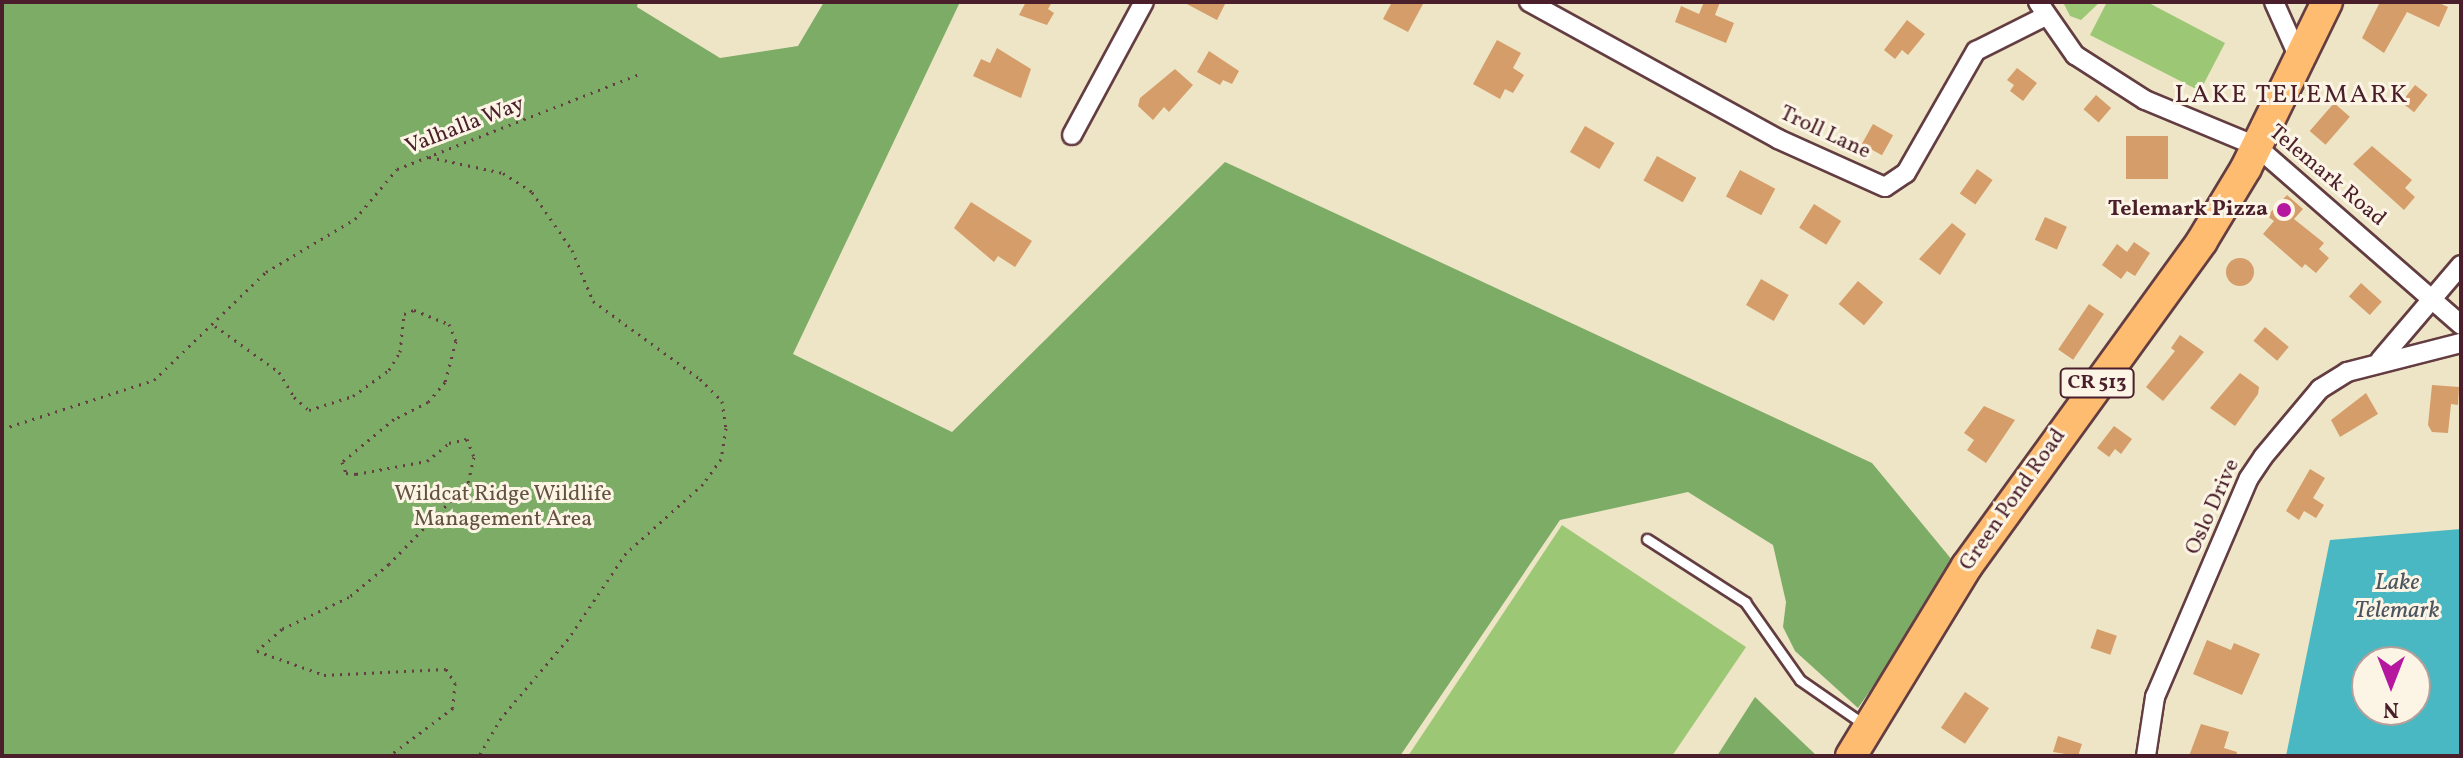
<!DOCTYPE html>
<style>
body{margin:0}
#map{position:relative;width:2463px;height:758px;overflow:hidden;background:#eee5c6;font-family:Vollkorn,serif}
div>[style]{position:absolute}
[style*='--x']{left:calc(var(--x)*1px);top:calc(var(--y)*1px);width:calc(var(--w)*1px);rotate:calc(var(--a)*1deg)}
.green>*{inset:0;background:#9cc875}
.forest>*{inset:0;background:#7dac66}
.water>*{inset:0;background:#49b8c2}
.building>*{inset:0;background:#d49d69;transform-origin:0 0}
.round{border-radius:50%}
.path>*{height:3px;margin-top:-1.5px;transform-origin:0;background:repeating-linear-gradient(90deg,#633d42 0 2px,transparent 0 8px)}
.roads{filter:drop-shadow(2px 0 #633d42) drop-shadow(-2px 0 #633d42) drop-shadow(0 2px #633d42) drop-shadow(0 -2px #633d42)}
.lane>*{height:9px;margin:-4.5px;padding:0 4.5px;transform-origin:4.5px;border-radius:4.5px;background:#fff}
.street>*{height:18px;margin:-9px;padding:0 9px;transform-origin:9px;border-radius:9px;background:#fff}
.primary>*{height:30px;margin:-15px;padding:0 15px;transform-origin:15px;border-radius:15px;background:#fdbc6f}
.dots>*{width:22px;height:22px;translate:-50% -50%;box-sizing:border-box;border:4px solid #fcf5e5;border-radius:50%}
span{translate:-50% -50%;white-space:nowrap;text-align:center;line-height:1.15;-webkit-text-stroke:6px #fcf5e5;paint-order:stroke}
.shield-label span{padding:2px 6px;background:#fcf5e5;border:2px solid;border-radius:6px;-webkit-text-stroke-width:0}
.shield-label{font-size:20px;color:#4a1f2b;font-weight:700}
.street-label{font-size:22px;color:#4a1f2b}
.poi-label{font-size:22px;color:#4a1f2b;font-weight:700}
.right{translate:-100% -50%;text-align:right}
.park-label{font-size:22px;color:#635241}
.water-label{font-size:24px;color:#4a5560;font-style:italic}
.quarter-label{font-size:26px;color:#4a1f2b;letter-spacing:2px}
.frame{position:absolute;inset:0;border:4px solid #4a1f2b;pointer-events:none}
.north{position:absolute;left:2351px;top:646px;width:80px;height:80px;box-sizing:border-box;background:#fcf5e5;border:2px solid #b59f9b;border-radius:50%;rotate:180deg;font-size:22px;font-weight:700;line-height:32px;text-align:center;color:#4a1f2b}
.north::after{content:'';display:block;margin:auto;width:28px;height:36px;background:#b5179e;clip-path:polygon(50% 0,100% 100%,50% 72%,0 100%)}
</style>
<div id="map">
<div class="green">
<i style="clip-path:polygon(2063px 2px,2100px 2px,2081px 20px,2070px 16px)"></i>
<i style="clip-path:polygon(2107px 2px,2147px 2px,2225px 43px,2200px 91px,2090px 35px)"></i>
<i style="clip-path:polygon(1562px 525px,1746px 647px,1672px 756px,1408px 756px)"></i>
</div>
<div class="forest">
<i style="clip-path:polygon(2px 2px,638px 2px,637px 7px,720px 58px,798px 46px,824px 2px,960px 2px,793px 354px,952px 432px,1225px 162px,1872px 463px,1957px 566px,1858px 708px,1795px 651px,1783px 627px,1786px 602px,1773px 545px,1688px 492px,1560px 520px,1400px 756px,2px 756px)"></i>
<i style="clip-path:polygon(1755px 697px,1817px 756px,1717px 756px)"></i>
</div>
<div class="water">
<i style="clip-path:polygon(evenodd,2461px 529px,2461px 756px,2286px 756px,2330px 540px,2461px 529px,2367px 662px,2415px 662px,2415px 710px,2367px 710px,2367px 662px)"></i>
</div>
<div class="building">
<i style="clip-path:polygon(1026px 2px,1052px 2px,1048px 9px,1054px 13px,1047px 25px,1019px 15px)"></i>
<i style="clip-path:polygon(1183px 2px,1226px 2px,1217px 20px)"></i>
<i style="clip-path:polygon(1392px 2px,1424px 2px,1408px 32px,1383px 19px)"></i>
<i style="clip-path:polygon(1704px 2px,1720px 2px,1715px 15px,1734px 23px,1726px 43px,1675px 22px,1681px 6px,1699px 14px)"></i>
<i style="clip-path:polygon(2380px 2px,2437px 2px,2448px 7px,2439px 27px,2407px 12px,2384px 53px,2362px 38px)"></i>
<i style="clip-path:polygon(1907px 20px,1925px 34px,1908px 55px,1902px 50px,1895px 59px,1884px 50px)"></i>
<i style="clip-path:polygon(1497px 40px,1521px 53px,1513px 68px,1524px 75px,1513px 93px,1505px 89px,1500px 99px,1473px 84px)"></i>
<i style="clip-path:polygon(997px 48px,1031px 69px,1021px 98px,973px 76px,981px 59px,990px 63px)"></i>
<i style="clip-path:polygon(1209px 51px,1239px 71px,1232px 84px,1223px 80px,1220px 85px,1197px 72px)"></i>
<i style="clip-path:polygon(2017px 68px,2037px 83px,2023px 101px,2010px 91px,2014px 85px,2007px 80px)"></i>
<i style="clip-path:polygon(1175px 69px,1193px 85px,1169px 112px,1164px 107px,1153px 120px,1138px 106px,1140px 98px)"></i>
<i style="left:2415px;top:85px;width:16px;height:22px;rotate:38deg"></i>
<i style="left:2096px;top:95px;width:20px;height:19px;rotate:41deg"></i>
<i style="left:2334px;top:103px;width:21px;height:37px;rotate:41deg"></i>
<i style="left:1873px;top:124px;width:23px;height:23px;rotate:29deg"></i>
<i style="left:1585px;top:126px;width:34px;height:30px;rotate:30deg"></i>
<i style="left:2126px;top:136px;width:42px;height:43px"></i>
<i style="clip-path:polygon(2372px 146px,2412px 180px,2405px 188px,2415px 197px,2404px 210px,2353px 164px)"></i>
<i style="left:1657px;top:156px;width:45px;height:28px;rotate:29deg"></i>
<i style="left:1977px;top:169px;width:19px;height:30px;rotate:35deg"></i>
<i style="left:1740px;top:170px;width:40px;height:30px;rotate:28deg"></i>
<i style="clip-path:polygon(2287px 195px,2303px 209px,2294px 219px,2324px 243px,2319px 249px,2329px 258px,2316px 273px,2305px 264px,2302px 268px,2263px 234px,2274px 221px,2267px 216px)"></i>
<i style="clip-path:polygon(971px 202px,1032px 241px,1015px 267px,998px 256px,994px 262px,954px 228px)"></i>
<i style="left:1814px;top:204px;width:32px;height:28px;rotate:32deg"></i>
<i style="left:2045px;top:217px;width:24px;height:25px;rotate:24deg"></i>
<i style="clip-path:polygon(1952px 223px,1966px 234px,1940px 275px,1919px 259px)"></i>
<i style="clip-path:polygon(2134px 242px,2150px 253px,2135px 276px,2127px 271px,2121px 279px,2102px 265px,2117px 244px,2127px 252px)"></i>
<i class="round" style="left:2226px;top:258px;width:28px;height:28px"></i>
<i style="left:1761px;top:279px;width:32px;height:30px;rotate:30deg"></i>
<i style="left:1858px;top:281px;width:33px;height:30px;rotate:40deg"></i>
<i style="left:2361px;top:283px;width:28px;height:18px;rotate:42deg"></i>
<i style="left:2089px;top:304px;width:18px;height:55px;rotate:34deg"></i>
<i style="left:2265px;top:327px;width:31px;height:18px;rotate:40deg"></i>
<i style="clip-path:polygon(2180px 335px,2204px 352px,2163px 401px,2146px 387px,2175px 351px,2171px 348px)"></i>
<i style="clip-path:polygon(2240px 373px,2259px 387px,2258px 394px,2235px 426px,2210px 408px)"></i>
<i style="clip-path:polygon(2432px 385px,2459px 387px,2458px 405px,2451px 404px,2448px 433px,2432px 432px,2428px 425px)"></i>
<i style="clip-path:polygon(2366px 393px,2378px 414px,2340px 437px,2331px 420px)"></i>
<i style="clip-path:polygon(1984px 406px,2015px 420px,1986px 463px,1967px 450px,1974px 440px,1964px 433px)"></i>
<i style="clip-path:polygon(2114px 426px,2132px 439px,2121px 454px,2115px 449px,2109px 457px,2097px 448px)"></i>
<i style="clip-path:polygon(2310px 469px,2325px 478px,2313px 498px,2324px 505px,2316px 518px,2304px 511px,2299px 520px,2286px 511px)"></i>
<i style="left:2097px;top:629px;width:21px;height:20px;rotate:19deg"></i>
<i style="clip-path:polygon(2207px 640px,2231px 650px,2234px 643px,2260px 654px,2242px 695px,2193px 674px)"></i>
<i style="left:1965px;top:692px;width:29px;height:43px;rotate:34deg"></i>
<i style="clip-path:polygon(2201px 724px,2229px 732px,2224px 748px,2237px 752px,2236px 756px,2189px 756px)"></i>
<i style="clip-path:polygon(2058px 736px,2082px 744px,2078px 756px,2053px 752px)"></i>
</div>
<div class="path">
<i style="--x:429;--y:157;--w:76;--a:12.2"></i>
<i style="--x:503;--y:173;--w:35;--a:33"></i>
<i style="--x:532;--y:192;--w:70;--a:55.4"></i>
<i style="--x:572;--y:250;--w:55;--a:67.6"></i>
<i style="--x:593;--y:301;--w:132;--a:36.1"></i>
<i style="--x:700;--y:379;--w:31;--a:45"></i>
<i style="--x:722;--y:401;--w:27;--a:82"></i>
<i style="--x:726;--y:428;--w:31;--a:99"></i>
<i style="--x:721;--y:459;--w:31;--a:126"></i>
<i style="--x:703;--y:484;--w:103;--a:138.1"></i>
<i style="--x:626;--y:553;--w:104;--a:124"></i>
<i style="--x:568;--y:639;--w:104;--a:130.3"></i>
<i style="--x:501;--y:718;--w:44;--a:120.1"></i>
<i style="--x:215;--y:326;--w:79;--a:35.7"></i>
<i style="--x:279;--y:372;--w:29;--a:59"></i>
<i style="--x:294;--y:397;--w:20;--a:41"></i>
<i style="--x:309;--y:410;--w:46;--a:-17.7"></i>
<i style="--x:353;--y:396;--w:44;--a:-35.8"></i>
<i style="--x:389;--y:370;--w:21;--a:-59"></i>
<i style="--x:400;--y:352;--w:38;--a:-84"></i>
<i style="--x:404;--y:314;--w:11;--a:-22"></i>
<i style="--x:414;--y:310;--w:38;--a:22"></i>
<i style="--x:449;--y:324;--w:18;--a:68"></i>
<i style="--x:456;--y:341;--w:42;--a:105"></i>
<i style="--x:445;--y:382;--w:26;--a:130"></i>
<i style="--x:428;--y:402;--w:38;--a:153"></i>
<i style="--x:394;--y:419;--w:67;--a:140.4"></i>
<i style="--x:342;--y:462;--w:12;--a:70"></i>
<i style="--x:346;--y:473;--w:10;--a:6"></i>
<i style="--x:356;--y:474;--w:72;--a:-10.4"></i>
<i style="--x:427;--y:461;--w:28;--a:-39"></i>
<i style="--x:449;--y:443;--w:18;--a:-13"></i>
<i style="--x:467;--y:439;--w:19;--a:69"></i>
<i style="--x:474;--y:457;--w:27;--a:103"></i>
<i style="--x:468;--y:483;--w:113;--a:134.3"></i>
<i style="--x:389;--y:564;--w:52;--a:140.5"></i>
<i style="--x:349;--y:597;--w:74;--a:154.5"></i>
<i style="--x:282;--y:629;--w:33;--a:139"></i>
<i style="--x:257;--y:651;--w:71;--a:19.7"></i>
<i style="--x:324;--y:675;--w:122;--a:-2.8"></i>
<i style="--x:446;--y:669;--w:17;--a:57"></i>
<i style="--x:455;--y:683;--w:25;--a:95"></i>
<i style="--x:453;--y:708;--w:80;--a:143.1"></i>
<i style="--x:2;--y:429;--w:160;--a:-17.9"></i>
<i style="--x:154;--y:380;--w:156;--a:-44"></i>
<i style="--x:266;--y:272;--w:104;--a:-30.8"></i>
<i style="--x:355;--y:219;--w:65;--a:-50"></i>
<i style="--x:397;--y:169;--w:258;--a:-21.4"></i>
</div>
<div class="roads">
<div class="lane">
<i style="--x:1647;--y:539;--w:117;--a:32.7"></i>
<i style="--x:1745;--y:602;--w:95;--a:54.8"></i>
<i style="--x:1800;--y:680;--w:79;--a:34.7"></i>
</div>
<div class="street">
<i style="--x:1529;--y:2;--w:284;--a:28.8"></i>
<i style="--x:1778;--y:139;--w:117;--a:24.2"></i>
<i style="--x:1885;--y:187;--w:25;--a:-34"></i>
<i style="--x:1906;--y:173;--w:141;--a:-60.2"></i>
<i style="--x:1976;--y:51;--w:78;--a:-26.6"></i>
<i style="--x:2038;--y:2;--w:65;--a:55.1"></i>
<i style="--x:2075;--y:55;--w:83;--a:32.7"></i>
<i style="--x:2145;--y:100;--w:120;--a:22.5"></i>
<i style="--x:2256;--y:146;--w:272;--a:41.1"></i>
<i style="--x:2274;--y:2;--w:61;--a:65.9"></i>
<i style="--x:1072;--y:135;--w:151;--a:-61.6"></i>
<i style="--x:2380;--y:360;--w:125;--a:-49.5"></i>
<i style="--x:2146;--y:756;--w:60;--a:-81.3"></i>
<i style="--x:2155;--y:697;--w:238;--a:-66.8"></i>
<i style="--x:2249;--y:478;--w:25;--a:-56"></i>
<i style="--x:2263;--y:457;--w:89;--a:-50"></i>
<i style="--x:2320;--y:389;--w:32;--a:-32"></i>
<i style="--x:2347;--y:372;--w:118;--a:-14.3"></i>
</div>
<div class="primary">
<i style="--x:1851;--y:756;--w:223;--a:-58.6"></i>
<i style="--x:1967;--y:566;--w:401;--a:-54.1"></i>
<i style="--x:2202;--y:241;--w:85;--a:-58.9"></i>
<i style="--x:2246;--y:168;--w:185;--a:-64"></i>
</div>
</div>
<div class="dots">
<i style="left:2284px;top:210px;background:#b5179e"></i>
</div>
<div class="shield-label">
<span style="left:2097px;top:383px">CR 513</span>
</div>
<div class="street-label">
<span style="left:465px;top:126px;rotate:-21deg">Valhalla Way</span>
<span style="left:1825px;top:133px;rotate:25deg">Troll Lane</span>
<span style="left:2327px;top:176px;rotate:40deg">Telemark Road</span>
<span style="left:2013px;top:500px;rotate:-55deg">Green Pond Road</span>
<span style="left:2213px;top:507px;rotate:-66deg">Oslo Drive</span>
</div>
<div class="poi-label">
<span class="right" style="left:2268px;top:210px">Telemark Pizza</span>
</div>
<div class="park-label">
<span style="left:503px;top:507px">Wildcat Ridge Wildlife<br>Management Area</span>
</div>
<div class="water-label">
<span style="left:2397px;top:598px">Lake<br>Telemark</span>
</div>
<div class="quarter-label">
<span style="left:2292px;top:96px">LAKE TELEMARK</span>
</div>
<div class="frame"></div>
<div class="north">N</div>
</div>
